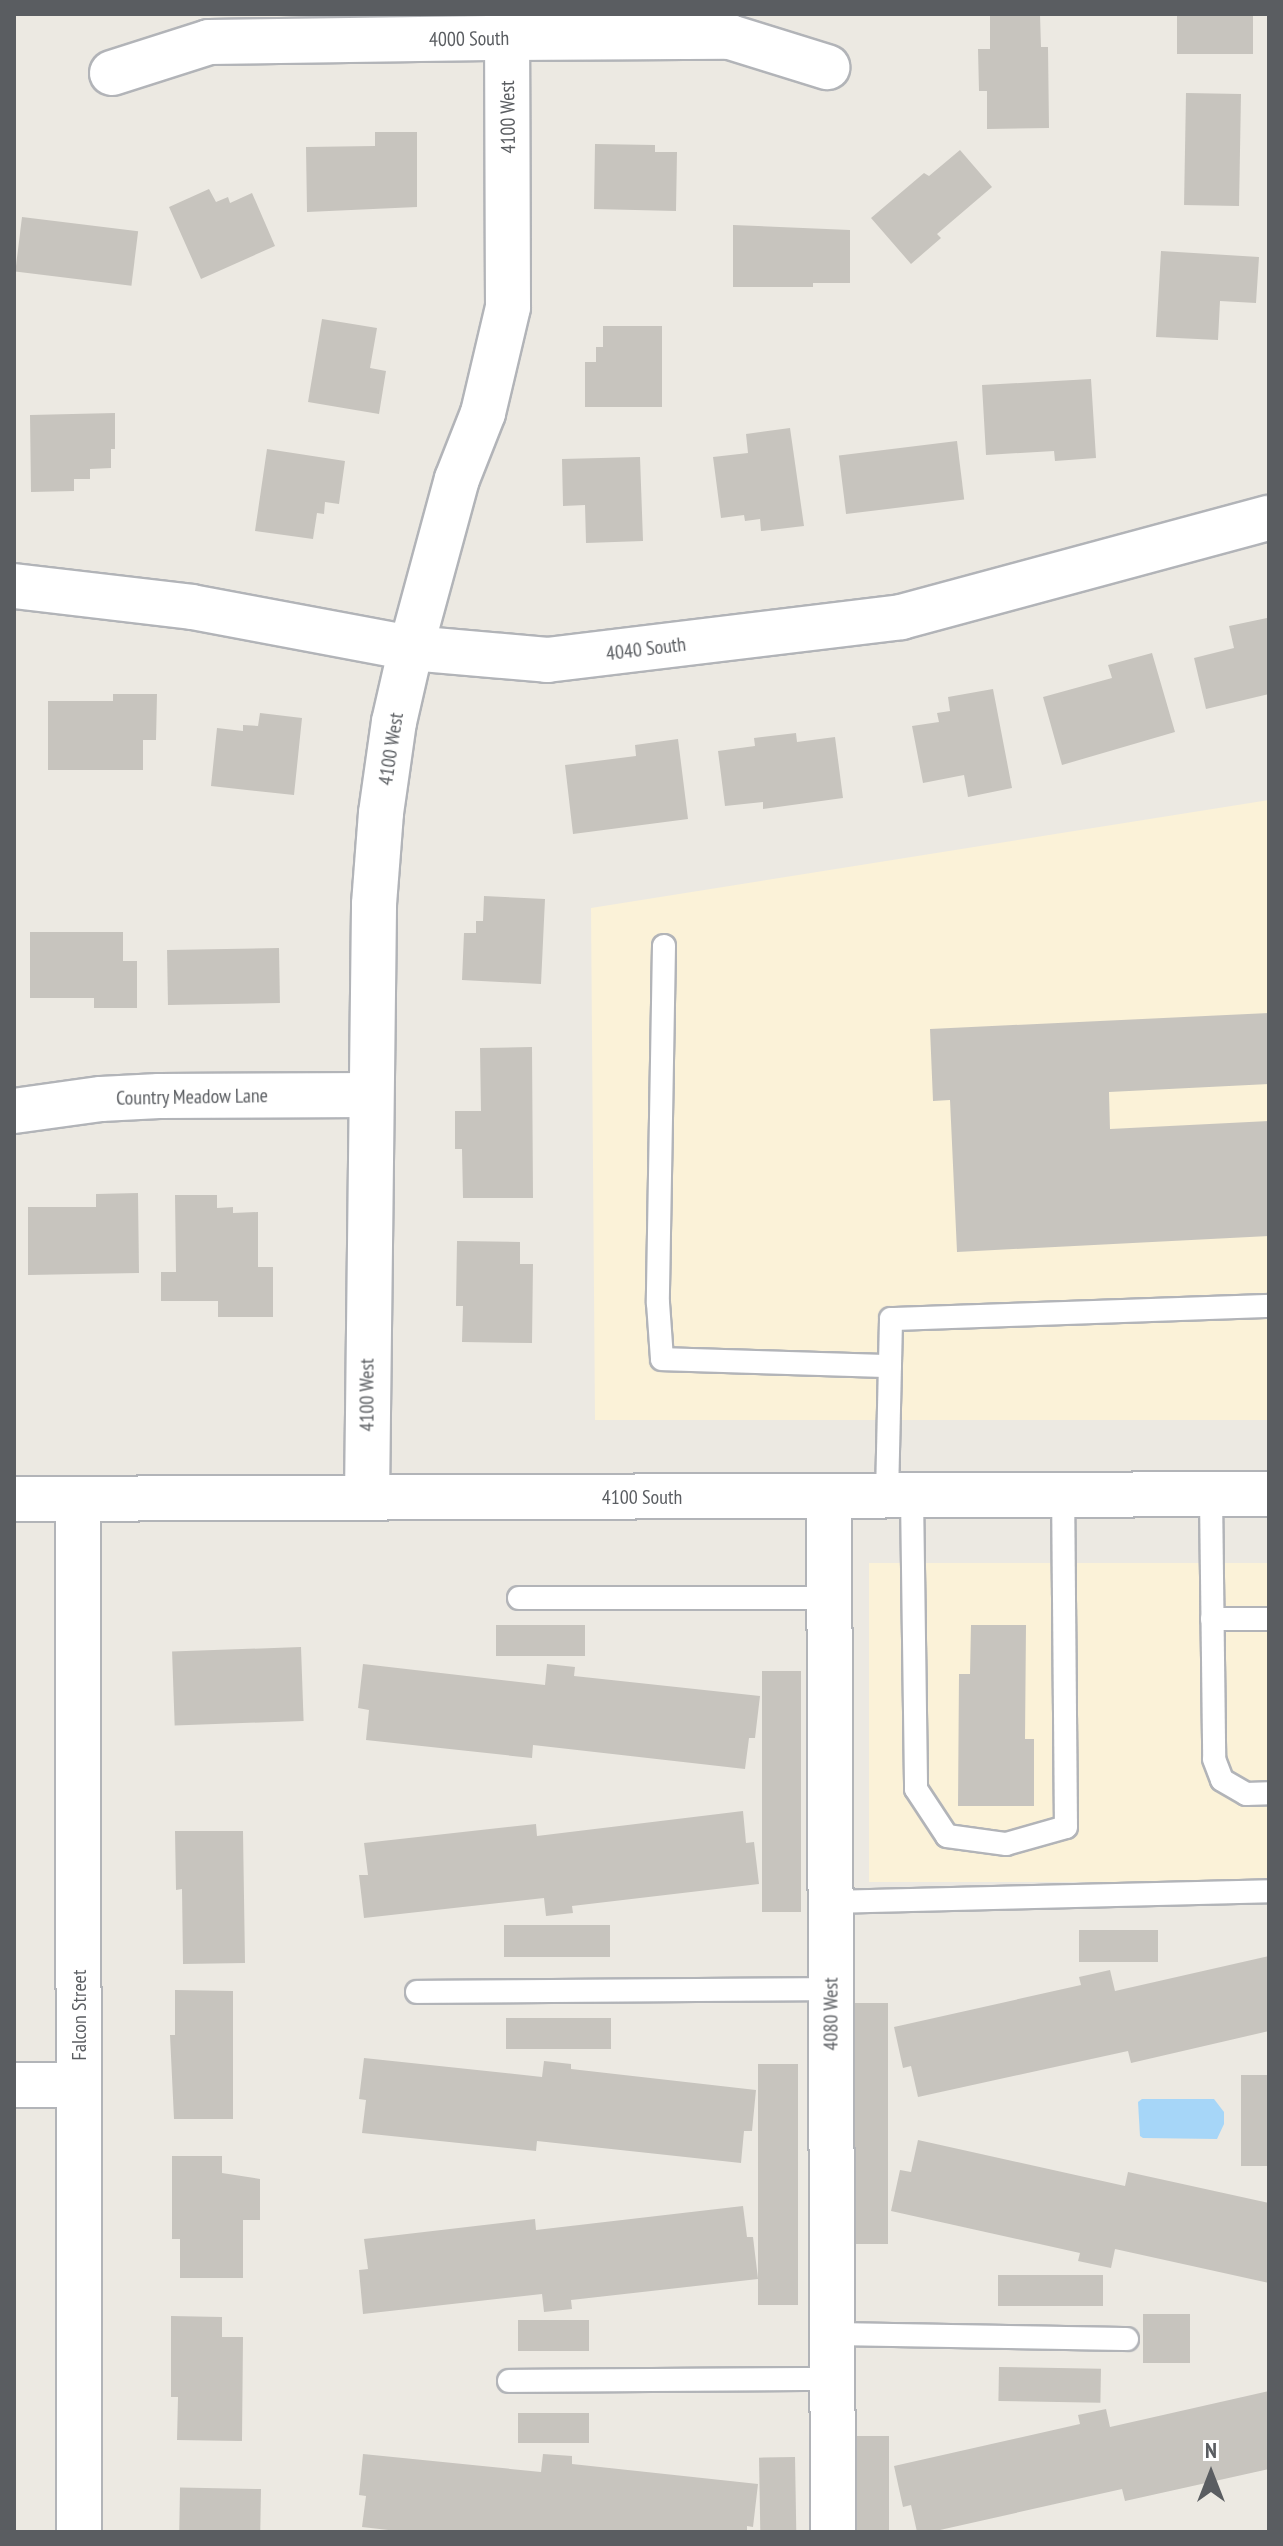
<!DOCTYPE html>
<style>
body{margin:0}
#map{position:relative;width:1283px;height:2546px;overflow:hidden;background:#ece9e2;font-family:"PT Sans Narrow",sans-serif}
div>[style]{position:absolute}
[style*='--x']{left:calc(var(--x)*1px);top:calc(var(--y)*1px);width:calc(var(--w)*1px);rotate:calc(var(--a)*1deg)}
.commercial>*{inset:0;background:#fbf2d8;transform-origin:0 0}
.water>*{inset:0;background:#a6d6f8}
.building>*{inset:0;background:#c7c4be;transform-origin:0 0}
.roads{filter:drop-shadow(2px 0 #b2b4b8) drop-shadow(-2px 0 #b2b4b8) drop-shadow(0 2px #b2b4b8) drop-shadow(0 -2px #b2b4b8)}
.lane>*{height:22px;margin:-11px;padding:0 11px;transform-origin:11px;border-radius:11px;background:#fff}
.street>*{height:44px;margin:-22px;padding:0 22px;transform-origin:22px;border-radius:22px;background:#fff}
.secondary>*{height:44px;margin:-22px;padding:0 22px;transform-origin:22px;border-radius:22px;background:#fff}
span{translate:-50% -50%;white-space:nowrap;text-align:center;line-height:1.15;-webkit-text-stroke:8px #fff;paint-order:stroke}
.street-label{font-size:20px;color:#5a5d61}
.frame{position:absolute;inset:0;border:16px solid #5a5d61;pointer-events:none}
.north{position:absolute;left:1171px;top:2434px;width:80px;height:80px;-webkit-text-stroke:6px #fff;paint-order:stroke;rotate:0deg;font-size:22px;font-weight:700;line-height:32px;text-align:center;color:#5a5d61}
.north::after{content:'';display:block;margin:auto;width:28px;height:36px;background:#5a5d61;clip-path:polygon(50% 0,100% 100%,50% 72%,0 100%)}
</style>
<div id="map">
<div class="commercial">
<i style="clip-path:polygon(1269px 800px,1269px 1420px,595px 1420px,591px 908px)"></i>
<i style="left:869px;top:1563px;width:400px;height:319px"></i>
</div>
<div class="water">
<i style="clip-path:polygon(1142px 2099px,1214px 2099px,1224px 2112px,1224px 2124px,1217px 2139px,1143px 2138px,1140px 2136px,1138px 2102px)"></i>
</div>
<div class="building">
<i style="clip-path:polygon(990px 14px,1040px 14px,1041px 47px,1048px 47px,1049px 128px,987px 129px,987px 91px,979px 91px,978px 49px,990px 49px)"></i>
<i style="left:1177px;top:14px;width:76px;height:40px"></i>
<i style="left:1186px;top:93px;width:55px;height:112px;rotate:1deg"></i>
<i style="clip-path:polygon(375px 132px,417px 132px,417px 207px,307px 212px,306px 147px,375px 146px)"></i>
<i style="clip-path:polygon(595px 144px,655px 145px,655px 152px,677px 152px,676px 211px,594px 209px)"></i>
<i style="clip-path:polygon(960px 150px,992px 187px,937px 234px,941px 238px,911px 264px,871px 218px,924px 173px,929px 176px)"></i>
<i style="clip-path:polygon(209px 189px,216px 202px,228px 197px,230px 203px,252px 193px,275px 246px,201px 279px,169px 207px)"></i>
<i style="left:22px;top:217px;width:117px;height:55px;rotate:7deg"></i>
<i style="clip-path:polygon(733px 225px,850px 230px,850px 283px,813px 283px,813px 287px,733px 287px)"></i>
<i style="clip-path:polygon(1161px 251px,1259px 257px,1256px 303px,1220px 301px,1218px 340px,1156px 337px)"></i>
<i style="clip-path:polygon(322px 319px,377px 328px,370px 368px,386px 371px,379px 414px,308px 402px)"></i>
<i style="clip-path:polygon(603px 326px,662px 326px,662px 407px,585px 407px,585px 362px,596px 362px,596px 347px,603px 347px)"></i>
<i style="clip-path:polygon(1091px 379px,1096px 458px,1055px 461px,1054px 451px,986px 455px,982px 385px)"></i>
<i style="clip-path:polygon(115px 413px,115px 449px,111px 449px,111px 468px,90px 469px,90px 479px,74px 479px,74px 491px,31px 492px,30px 415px)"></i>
<i style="clip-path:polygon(790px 428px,804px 526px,761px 531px,760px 519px,745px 521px,744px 515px,721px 518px,713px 457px,748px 453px,746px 434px)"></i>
<i style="left:957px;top:441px;width:59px;height:119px;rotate:83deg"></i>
<i style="clip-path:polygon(267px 449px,345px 461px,339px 504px,325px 502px,324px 514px,317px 513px,313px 539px,255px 531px)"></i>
<i style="clip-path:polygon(640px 457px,643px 541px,586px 543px,585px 505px,563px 506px,562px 459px)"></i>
<i style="clip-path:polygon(1267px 618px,1269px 694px,1206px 709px,1194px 658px,1234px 648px,1229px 626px)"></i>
<i style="clip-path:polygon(1152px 653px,1175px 732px,1062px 765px,1043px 697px,1112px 678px,1108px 665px)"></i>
<i style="clip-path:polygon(993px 689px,1012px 788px,968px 797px,964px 775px,923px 783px,912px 726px,939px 722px,937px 713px,950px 711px,948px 697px)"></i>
<i style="clip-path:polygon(113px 694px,157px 694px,156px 740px,143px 740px,143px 770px,48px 770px,48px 701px,113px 701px)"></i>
<i style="clip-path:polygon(260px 713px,302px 718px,294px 795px,211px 786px,217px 728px,243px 731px,243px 725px,258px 726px)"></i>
<i style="clip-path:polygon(796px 733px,797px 742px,835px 737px,843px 798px,763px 809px,763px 802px,725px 806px,718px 751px,755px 746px,754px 738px)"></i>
<i style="clip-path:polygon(678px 739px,688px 819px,573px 834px,565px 765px,636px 756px,635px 745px)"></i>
<i style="clip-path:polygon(484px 896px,545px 899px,541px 984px,462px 980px,464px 933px,476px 933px,476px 921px,483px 921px)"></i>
<i style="clip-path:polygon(30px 932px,123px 932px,123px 961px,137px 961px,137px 1008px,94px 1008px,94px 998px,30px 998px)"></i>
<i style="left:279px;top:948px;width:55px;height:112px;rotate:89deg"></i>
<i style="clip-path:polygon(1269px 1013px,1269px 1084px,1109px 1092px,1110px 1129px,1269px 1121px,1269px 1236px,957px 1252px,950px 1100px,933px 1101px,930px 1029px)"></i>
<i style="clip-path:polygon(532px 1047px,533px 1198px,463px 1198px,462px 1149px,455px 1149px,455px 1111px,481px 1111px,480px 1048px)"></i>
<i style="clip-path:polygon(138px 1193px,139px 1273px,28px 1275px,28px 1207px,96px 1207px,96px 1194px)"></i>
<i style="clip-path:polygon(175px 1195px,217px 1195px,217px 1208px,233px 1207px,233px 1213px,258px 1212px,258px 1267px,273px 1267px,273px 1317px,218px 1317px,218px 1301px,161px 1301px,161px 1272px,176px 1272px)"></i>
<i style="clip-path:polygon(457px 1241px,520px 1242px,520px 1264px,533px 1264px,532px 1343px,462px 1342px,463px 1306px,456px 1306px)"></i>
<i style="left:496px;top:1625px;width:89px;height:31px"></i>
<i style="clip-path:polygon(971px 1625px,1026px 1625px,1025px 1739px,1034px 1739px,1034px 1806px,958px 1806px,959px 1674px,970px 1674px)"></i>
<i style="left:301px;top:1647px;width:74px;height:129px;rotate:88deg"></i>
<i style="clip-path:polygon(363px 1664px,545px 1685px,547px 1664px,575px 1667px,574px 1676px,760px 1696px,755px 1738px,749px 1738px,745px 1769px,533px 1745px,532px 1758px,366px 1740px,369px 1710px,358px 1708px)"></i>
<i style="left:762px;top:1671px;width:39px;height:241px"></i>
<i style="clip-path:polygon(743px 1811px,746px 1843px,754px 1842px,759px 1884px,572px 1906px,573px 1913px,546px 1916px,544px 1898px,364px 1918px,359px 1875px,368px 1875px,364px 1843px,536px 1824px,537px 1836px)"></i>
<i style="clip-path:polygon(175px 1831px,243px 1831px,245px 1963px,183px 1964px,182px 1889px,176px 1890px)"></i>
<i style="left:504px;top:1925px;width:106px;height:32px"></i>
<i style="left:1079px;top:1930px;width:79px;height:32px"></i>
<i style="clip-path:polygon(1269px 1956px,1269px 2031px,1131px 2063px,1128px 2051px,918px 2097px,911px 2066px,903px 2068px,894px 2027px,1081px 1985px,1079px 1977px,1110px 1970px,1115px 1991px)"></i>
<i style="clip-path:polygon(175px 1990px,233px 1991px,233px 2119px,174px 2119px,170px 2035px,175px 2035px)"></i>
<i style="left:850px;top:2003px;width:38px;height:241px"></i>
<i style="left:611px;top:2018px;width:31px;height:105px;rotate:90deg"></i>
<i style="clip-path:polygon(364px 2058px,542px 2077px,544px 2061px,571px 2064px,571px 2069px,756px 2090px,752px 2131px,744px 2131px,741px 2163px,537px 2141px,536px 2151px,362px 2133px,366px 2100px,359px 2099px)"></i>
<i style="left:758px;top:2064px;width:40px;height:241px"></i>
<i style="left:1241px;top:2075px;width:28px;height:91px"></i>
<i style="clip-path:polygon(918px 2140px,1125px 2186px,1128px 2172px,1269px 2203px,1269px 2283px,1115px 2249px,1111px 2268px,1078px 2261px,1080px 2253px,891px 2211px,900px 2170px,911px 2172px)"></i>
<i style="clip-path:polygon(172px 2156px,222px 2156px,222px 2173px,260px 2179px,260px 2220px,243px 2220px,243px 2278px,180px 2278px,180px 2239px,172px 2239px)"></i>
<i style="clip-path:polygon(743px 2206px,747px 2237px,753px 2237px,758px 2279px,571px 2300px,572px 2309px,544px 2312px,542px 2294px,363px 2314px,359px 2270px,368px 2269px,364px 2239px,535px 2219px,536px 2230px)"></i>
<i style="left:998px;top:2275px;width:105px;height:31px"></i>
<i style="left:1143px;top:2314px;width:47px;height:49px"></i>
<i style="clip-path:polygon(171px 2316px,222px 2317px,222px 2337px,243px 2337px,242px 2441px,177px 2440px,178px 2397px,171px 2397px)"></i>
<i style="left:518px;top:2320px;width:71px;height:31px"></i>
<i style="left:999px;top:2367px;width:102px;height:34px;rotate:1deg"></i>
<i style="clip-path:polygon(1269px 2391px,1269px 2469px,1125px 2501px,1122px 2489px,931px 2532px,917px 2532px,911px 2505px,903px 2507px,894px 2466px,1080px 2424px,1078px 2415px,1106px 2409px,1110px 2427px)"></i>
<i style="left:589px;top:2413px;width:30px;height:71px;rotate:90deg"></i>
<i style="left:851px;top:2436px;width:38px;height:96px"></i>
<i style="clip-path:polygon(363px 2454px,541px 2472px,543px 2454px,572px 2456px,572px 2464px,758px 2484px,753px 2527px,747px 2526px,747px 2532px,406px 2532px,362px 2527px,366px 2496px,359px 2495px)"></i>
<i style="left:795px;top:2457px;width:75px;height:36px;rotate:89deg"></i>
<i style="left:261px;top:2489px;width:43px;height:81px;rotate:91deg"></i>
</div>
<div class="roads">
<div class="lane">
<i style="--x:664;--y:946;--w:357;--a:91"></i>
<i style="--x:658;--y:1303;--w:56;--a:85.9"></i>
<i style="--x:662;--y:1359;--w:228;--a:1.8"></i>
<i style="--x:1211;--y:1495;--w:264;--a:89.3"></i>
<i style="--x:1214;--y:1759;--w:22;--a:69"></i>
<i style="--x:1222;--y:1780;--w:28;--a:30"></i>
<i style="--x:1246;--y:1794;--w:23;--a:-2"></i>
<i style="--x:887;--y:1496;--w:177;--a:-88.7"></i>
<i style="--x:891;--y:1319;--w:378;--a:-2"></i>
<i style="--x:912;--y:1496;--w:293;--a:89.2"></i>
<i style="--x:916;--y:1789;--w:56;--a:56.6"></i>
<i style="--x:947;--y:1836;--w:60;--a:7.7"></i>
<i style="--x:1006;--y:1844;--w:62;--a:-15.8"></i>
<i style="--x:1066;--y:1827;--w:332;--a:-90.5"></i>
<i style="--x:519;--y:1598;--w:310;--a:0"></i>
<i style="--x:1212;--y:1619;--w:57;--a:0"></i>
<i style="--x:830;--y:1902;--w:439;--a:-1.4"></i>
<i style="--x:417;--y:1992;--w:414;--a:-0.4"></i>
<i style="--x:832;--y:2334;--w:295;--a:1"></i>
<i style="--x:509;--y:2381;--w:323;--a:-0.4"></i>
</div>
<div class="street">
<i style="--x:112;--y:73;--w:102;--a:-17.7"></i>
<i style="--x:209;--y:42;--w:298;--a:-0.8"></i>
<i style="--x:507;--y:38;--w:223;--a:-0.3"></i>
<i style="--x:730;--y:37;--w:102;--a:17.2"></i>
<i style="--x:14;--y:586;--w:179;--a:6.7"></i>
<i style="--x:192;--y:607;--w:223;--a:10.6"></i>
<i style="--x:411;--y:648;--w:137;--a:5"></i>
<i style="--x:547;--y:660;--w:357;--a:-6.9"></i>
<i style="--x:901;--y:617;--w:381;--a:-15.1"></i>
<i style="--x:14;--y:1111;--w:88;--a:-7.9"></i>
<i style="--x:101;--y:1099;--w:58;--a:-3"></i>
<i style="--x:159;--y:1096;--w:212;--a:-0.3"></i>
<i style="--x:829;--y:1496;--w:1036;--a:89.78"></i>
<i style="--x:367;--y:1498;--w:594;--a:-89.32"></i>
<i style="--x:374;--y:904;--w:91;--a:-85.6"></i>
<i style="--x:381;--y:813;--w:92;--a:-81.9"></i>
<i style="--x:394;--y:722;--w:76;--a:-77.1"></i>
<i style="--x:411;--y:648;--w:175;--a:-74.8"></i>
<i style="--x:457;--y:479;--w:71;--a:-68.5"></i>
<i style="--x:483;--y:413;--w:109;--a:-76.7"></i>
<i style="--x:508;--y:307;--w:293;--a:-90.2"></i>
<i style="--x:78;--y:1499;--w:1033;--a:89.94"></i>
<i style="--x:14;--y:2085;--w:65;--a:0"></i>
</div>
<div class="secondary">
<i style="--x:14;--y:1499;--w:1255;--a:-0.23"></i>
</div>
</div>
<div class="street-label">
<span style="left:469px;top:39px;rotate:-1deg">4000 South</span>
<span style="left:508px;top:117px;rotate:-91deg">4100 West</span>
<span style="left:646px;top:649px;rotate:-7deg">4040 South</span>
<span style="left:391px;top:749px;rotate:-81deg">4100 West</span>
<span style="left:192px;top:1097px;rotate:-1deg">Country Meadow Lane</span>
<span style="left:367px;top:1395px;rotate:-90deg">4100 West</span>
<span style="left:642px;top:1497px">4100 South</span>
<span style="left:831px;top:2014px;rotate:-90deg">4080 West</span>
<span style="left:79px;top:2015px;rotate:-90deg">Falcon Street</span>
</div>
<div class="frame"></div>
<div class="north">N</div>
</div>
